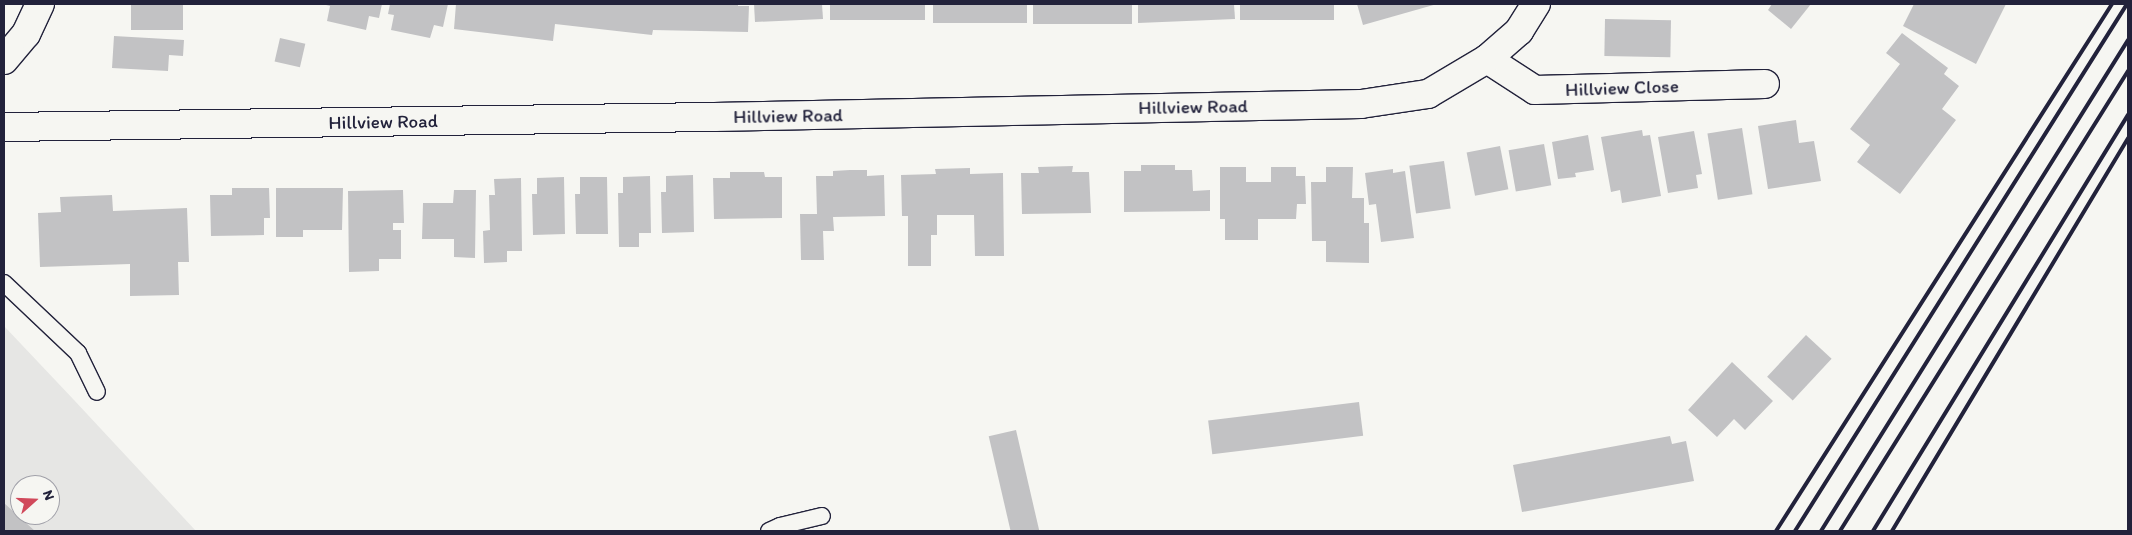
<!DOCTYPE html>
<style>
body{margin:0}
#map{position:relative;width:2132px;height:535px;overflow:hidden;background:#f6f6f2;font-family:Itim,sans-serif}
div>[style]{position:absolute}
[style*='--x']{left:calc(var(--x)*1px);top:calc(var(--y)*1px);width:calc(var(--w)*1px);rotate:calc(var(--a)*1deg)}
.built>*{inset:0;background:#e6e6e4}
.building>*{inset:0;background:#c2c2c4;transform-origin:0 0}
.roads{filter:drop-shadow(1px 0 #22223b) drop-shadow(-1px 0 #22223b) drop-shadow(0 1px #22223b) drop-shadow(0 -1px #22223b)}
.lane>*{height:16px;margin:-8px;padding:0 8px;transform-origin:8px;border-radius:8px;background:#f6f6f2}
.street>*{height:28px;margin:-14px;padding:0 14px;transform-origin:14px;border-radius:14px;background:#f6f6f2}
.rail>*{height:4px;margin:-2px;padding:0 2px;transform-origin:2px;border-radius:2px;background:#22223b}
span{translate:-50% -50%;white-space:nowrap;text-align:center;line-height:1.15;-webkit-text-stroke:5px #f6f6f2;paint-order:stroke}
.street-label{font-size:19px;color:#22223b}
.frame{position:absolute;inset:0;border:5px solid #22223b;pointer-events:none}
.north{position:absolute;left:10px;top:475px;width:50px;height:50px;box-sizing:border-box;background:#f6f6f2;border:1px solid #a1a1a9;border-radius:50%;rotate:70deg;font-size:14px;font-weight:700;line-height:20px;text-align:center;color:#22223b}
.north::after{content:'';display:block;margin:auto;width:18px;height:22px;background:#d1495b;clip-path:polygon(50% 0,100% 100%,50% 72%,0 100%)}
</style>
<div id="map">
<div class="built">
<i style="clip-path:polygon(evenodd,4px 326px,74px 400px,196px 531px,4px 531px,4px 326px,20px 485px,50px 485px,50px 515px,20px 515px,20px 485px)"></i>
</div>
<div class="building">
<i style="left:131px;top:4px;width:52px;height:26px"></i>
<i style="clip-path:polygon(322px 4px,382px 4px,379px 18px,369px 16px,366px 30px,327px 21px,330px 6px)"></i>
<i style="clip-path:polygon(390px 4px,448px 4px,443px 27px,434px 25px,430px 38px,391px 30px,394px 15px,388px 14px)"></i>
<i style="clip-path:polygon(456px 4px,738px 4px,738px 6px,749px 6px,748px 32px,653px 30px,652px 35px,555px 24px,553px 41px,454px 29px)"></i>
<i style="clip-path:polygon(754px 4px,822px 4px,823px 19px,755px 22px)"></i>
<i style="left:830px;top:4px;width:95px;height:16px"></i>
<i style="left:933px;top:4px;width:94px;height:19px"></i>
<i style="left:1033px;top:4px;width:99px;height:20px"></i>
<i style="clip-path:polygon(1138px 4px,1234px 4px,1235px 19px,1138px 23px)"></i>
<i style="left:1240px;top:4px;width:94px;height:16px"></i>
<i style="clip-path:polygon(1357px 4px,1437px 4px,1363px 25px)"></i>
<i style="clip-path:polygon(1772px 4px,1811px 4px,1791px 29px,1768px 10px)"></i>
<i style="clip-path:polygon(1914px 4px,2006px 4px,1976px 64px,1903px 26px)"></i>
<i style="left:1605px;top:19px;width:66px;height:37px;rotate:1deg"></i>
<i style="clip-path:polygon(1902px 33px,1948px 68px,1944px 74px,1959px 86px,1942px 109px,1956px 120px,1900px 194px,1857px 162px,1870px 145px,1850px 129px,1900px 64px,1886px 53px)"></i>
<i style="clip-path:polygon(114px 36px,184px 40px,183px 56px,169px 55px,168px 71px,112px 68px)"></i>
<i style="left:280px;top:38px;width:26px;height:24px;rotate:13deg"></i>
<i style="clip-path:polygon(1796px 120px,1799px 143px,1814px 141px,1821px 181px,1768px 189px,1758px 126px)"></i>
<i style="left:1742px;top:128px;width:67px;height:35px;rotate:81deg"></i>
<i style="clip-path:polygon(1642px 130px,1643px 136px,1650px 135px,1661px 196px,1622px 203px,1620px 190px,1611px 192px,1601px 137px)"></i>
<i style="clip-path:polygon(1694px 131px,1702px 174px,1696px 175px,1698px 188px,1668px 193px,1658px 137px)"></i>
<i style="clip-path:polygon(1588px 135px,1594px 170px,1575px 173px,1576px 177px,1558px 179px,1552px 142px)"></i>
<i style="left:1544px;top:144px;width:42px;height:36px;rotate:80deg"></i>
<i style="left:1500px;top:146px;width:44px;height:34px;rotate:79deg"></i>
<i style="left:1444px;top:161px;width:48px;height:35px;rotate:82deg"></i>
<i style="clip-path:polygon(1141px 165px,1175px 165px,1175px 170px,1192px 170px,1193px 191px,1210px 190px,1210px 211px,1124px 212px,1124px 171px,1141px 171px)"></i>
<i style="clip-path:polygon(1073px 166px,1072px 172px,1089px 172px,1091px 213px,1022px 214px,1021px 173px,1039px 173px,1038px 167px)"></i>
<i style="clip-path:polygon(1220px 167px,1246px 167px,1246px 182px,1271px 182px,1271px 167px,1296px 167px,1296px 176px,1305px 176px,1306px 204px,1297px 204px,1296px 219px,1258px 219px,1258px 240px,1225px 240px,1225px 219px,1220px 219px)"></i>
<i style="clip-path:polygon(1326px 167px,1353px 167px,1352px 198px,1364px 198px,1364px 223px,1369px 223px,1369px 263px,1326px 262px,1326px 241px,1312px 241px,1311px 182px,1326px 182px)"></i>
<i style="clip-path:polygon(970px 168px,970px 174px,1003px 173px,1004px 256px,975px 256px,974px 215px,937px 215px,937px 235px,931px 235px,931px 266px,908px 266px,908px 216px,902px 216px,901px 175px,936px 174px,935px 169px)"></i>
<i style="clip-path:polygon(1393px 169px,1393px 173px,1405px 171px,1414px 238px,1381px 242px,1376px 204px,1369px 205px,1365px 173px)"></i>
<i style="clip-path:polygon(850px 170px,867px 170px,867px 176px,884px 175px,885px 216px,833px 217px,834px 231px,823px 231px,824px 260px,801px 260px,800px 214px,817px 214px,816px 176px,833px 176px,833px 171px)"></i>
<i style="clip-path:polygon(730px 172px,764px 172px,765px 177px,782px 177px,782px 218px,714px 219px,713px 178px,730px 178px)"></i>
<i style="clip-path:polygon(693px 175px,694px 232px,662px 233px,661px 192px,666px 192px,666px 176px)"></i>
<i style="clip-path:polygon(650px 176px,651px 233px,639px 233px,639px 247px,619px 247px,618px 193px,623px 193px,623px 177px)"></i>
<i style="clip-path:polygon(564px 177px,565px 234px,533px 235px,532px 194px,537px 194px,537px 178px)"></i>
<i style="clip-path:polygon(580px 177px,607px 177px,608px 234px,576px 234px,575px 194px,580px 194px)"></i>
<i style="clip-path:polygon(521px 178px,522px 251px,507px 251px,507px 262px,484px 263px,483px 231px,490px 230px,489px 195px,495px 195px,494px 179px)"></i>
<i style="clip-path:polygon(232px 188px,269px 188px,270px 218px,264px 218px,264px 235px,211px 236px,210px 195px,232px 195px)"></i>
<i style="clip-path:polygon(276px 188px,343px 188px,342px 230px,303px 230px,303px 237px,276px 237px)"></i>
<i style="clip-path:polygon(403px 190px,404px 223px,393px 223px,393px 230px,401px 230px,401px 259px,379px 259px,379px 271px,349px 272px,348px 191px)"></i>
<i style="clip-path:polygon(454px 190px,476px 190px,475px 258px,454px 257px,454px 239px,422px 239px,423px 203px,453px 203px)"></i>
<i style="clip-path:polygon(112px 195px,113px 211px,187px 208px,189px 262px,178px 262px,179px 295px,130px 296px,130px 264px,40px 267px,38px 213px,61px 212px,60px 197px)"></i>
<i style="left:1806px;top:335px;width:35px;height:57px;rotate:43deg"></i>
<i style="clip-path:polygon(1732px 362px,1773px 401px,1745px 430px,1734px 419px,1717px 437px,1688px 410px)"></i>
<i style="left:1359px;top:402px;width:34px;height:152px;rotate:83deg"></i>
<i style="left:1016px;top:430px;width:104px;height:28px;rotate:77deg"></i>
<i style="clip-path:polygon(1670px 436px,1672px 444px,1686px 441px,1694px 481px,1522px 512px,1513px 465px)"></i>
<i style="clip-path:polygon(4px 503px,15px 513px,35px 531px,4px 531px)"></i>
</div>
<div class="roads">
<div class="lane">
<i style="--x:4;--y:283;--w:102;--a:43.4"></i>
<i style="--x:78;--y:353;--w:43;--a:64"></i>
<i style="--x:769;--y:531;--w:12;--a:-24"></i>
<i style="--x:780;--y:526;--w:43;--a:-13.4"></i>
</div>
<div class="street">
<i style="--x:1487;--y:59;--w:57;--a:32.9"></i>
<i style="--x:1535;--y:90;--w:230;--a:-1.5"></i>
<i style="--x:4;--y:60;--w:34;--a:-50"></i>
<i style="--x:26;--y:34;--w:33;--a:-65"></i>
<i style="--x:4;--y:127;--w:710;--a:-0.81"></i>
<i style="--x:714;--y:117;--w:647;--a:-1.15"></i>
<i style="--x:1361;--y:104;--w:68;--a:-8.5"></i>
<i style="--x:1428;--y:94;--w:69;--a:-30.7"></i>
<i style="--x:1487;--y:59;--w:43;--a:-41.2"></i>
<i style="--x:1519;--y:31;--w:32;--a:-58"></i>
</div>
</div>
<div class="rail">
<i style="--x:1776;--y:531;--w:625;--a:-57.48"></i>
<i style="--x:1795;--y:531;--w:623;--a:-57.79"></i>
<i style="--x:1821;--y:531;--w:579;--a:-57.98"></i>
<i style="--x:1840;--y:531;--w:543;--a:-57.95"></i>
<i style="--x:1873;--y:531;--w:488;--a:-58.5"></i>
<i style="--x:1892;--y:531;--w:458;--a:-59"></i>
</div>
<div class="street-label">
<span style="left:1622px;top:88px;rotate:-2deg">Hillview Close</span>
<span style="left:1193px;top:107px;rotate:-1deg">Hillview Road</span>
<span style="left:788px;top:116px;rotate:-1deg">Hillview Road</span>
<span style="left:383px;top:122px;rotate:-1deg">Hillview Road</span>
</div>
<div class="frame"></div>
<div class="north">N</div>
</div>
